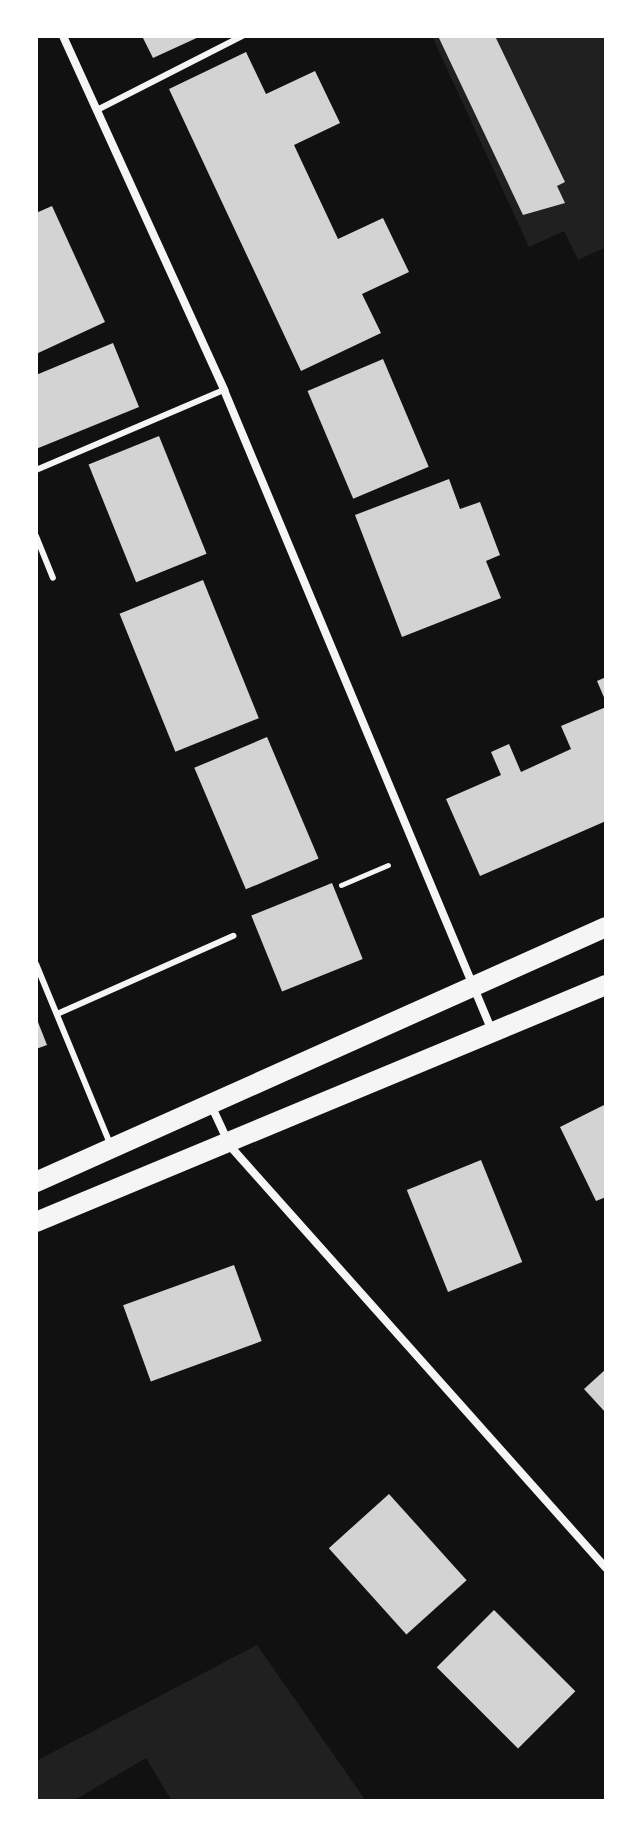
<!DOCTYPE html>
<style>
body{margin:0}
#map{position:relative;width:642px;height:1837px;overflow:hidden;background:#111;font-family:Commissioner,sans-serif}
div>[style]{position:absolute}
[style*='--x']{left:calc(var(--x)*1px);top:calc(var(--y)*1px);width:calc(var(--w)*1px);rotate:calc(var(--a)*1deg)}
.green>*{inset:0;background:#202020}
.building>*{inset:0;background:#d3d3d3;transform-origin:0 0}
.path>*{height:5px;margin:-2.5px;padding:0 2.5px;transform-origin:2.5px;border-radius:2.5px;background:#f5f5f5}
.service>*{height:6px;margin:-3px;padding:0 3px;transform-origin:3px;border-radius:3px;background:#f5f5f5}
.minor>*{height:8px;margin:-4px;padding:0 4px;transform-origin:4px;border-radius:4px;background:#f5f5f5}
.primary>*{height:20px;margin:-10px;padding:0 10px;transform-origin:10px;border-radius:10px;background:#f5f5f5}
span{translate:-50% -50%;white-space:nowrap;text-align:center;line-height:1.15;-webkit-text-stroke:6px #fff;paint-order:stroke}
.frame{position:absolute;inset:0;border:38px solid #fff;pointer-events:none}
</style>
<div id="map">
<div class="green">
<i style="clip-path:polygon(432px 36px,606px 36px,606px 247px,578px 260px,564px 231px,529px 247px)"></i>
<i style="clip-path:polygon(257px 1645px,366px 1801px,172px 1801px,146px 1758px,73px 1801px,36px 1801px,36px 1761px)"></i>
</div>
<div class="building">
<i style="clip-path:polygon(142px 36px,201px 36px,153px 58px)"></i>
<i style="clip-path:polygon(438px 36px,495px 36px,565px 182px,557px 186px,565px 203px,523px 215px)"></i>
<i style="clip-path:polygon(246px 52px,266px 94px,315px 71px,340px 123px,294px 145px,338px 239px,383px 218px,409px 272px,362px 294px,381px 333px,301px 371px,169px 89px)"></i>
<i style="clip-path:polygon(52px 206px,105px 322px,36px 354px,36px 213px)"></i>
<i style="clip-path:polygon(113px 343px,139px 407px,36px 449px,36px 375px)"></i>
<i style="left:383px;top:359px;width:117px;height:82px;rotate:67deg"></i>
<i style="left:159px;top:436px;width:127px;height:76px;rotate:68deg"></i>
<i style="clip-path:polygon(449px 479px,460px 509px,480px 502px,500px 555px,486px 561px,501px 598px,402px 637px,355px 515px)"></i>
<i style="left:203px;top:580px;width:149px;height:90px;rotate:68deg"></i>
<i style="clip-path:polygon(606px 677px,606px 702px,597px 681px)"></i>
<i style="clip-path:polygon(606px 707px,606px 821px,480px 876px,446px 799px,501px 775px,491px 752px,509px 744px,521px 772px,571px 749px,561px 726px)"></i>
<i style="left:267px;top:737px;width:132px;height:79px;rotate:67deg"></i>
<i style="left:332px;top:883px;width:82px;height:87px;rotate:68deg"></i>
<i style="clip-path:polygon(36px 1017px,47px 1045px,36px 1049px)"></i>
<i style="clip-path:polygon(606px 1104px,606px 1197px,596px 1201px,560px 1127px)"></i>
<i style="left:481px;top:1160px;width:110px;height:80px;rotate:68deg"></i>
<i style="left:234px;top:1265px;width:81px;height:118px;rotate:70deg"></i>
<i style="clip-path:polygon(606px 1369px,606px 1413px,584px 1389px)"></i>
<i style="left:389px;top:1494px;width:116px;height:81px;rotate:48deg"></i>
<i style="left:494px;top:1610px;width:115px;height:81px;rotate:45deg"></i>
</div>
<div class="path">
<i style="--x:341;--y:885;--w:51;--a:-23.1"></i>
</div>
<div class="service">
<i style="--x:99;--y:109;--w:161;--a:-27"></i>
<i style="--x:36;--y:470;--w:204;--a:-23.1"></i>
<i style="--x:36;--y:536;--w:45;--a:68"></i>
<i style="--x:36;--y:964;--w:197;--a:67.6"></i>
<i style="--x:57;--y:1014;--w:193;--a:-23.9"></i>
</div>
<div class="minor">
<i style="--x:63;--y:36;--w:389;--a:65.5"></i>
<i style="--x:224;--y:390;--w:695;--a:67.31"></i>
<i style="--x:211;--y:1105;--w:45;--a:65.1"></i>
<i style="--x:230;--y:1146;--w:565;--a:48.3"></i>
</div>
<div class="primary">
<i style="--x:36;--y:1182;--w:624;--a:-24.1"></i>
<i style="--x:36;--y:1222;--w:617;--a:-22.58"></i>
</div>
<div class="frame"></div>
</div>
